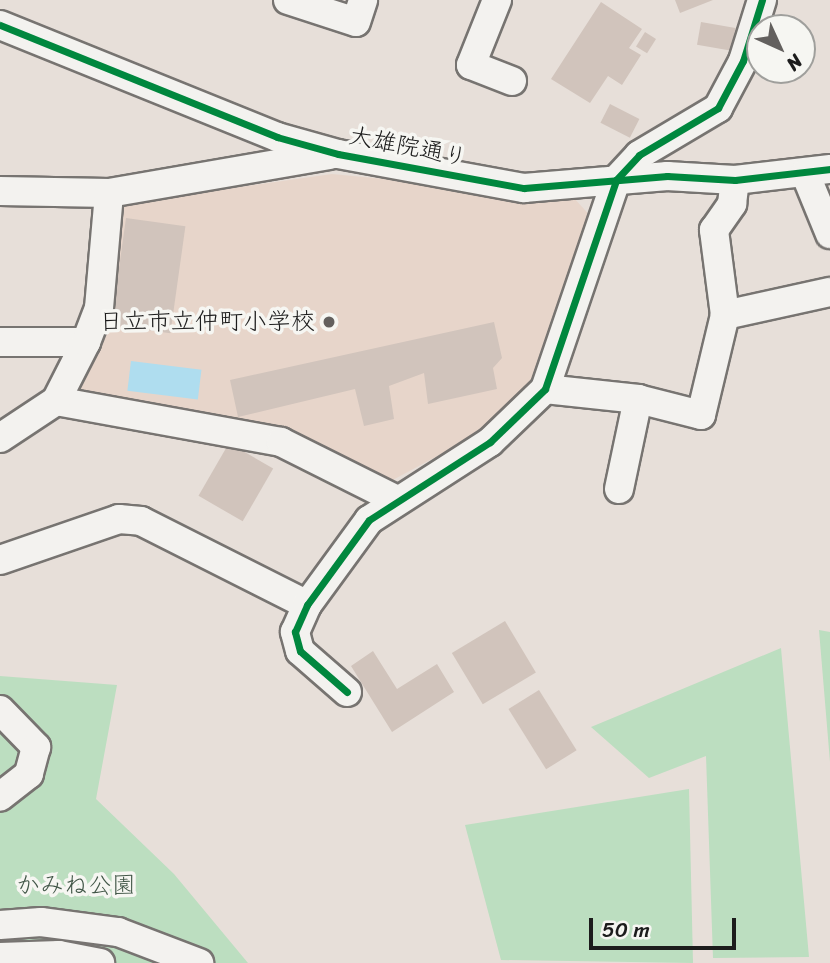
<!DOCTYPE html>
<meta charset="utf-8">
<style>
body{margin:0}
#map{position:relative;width:830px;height:963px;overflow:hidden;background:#e7dfd9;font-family:Sriracha,"Klee One",sans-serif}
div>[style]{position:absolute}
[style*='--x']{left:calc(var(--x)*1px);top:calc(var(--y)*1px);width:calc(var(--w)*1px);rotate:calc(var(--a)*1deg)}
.built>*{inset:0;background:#e7d5ca}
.green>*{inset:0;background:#bcdec0}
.water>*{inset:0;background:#afddef;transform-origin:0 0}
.building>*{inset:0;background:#d1c4bc;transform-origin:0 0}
.roads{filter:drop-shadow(2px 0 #777471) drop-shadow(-2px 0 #777471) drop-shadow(0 2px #777471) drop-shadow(0 -2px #777471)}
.minor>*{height:28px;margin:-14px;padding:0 14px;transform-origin:14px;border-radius:14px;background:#f3f2ef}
.cycleway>*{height:7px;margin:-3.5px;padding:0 3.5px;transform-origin:3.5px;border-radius:3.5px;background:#00873e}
.dots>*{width:19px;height:19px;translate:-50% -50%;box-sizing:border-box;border:4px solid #f6f6f2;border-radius:50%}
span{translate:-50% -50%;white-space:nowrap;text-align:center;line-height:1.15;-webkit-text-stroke:7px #f6f6f2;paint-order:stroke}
.street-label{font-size:24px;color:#1c1c1c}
.poi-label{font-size:24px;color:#1c1c1c}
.right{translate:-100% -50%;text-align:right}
.park-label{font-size:24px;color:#415647}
.north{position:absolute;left:746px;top:14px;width:70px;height:70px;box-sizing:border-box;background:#f6f6f2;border:2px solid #9f9f9c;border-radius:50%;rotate:135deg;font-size:19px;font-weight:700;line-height:28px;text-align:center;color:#1c1c1c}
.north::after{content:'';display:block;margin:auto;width:24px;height:32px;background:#63605e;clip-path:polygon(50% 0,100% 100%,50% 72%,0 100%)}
.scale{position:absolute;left:589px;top:918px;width:147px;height:32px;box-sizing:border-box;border:4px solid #1c1c1c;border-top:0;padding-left:9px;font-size:21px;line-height:24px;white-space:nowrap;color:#1c1c1c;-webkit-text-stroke:5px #f6f6f2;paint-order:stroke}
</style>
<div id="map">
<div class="built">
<i style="clip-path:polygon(332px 174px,573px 197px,595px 221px,569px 269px,535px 384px,508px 418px,389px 482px,78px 398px,71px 389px,121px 204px)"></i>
</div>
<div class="green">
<i style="clip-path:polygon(819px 630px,830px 632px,830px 762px)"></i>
<i style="clip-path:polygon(781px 648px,809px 957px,713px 958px,706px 756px,649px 778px,591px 727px)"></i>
<i style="clip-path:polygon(0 676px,117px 685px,96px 799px,174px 874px,248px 963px,0 963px)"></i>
<i style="clip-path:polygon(689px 789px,693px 963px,501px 960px,465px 825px)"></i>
</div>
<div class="water">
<i style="left:131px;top:361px;width:71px;height:30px;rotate:7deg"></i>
</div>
<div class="building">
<i style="clip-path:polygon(675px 0,713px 0,680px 13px)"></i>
<i style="clip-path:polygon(601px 2px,642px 29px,629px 48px,641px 55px,622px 85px,608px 76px,590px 103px,551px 79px)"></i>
<i style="left:701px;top:22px;width:35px;height:23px;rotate:10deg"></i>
<i style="left:645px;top:32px;width:13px;height:17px;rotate:32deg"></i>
<i style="left:610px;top:104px;width:33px;height:21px;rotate:27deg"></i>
<i style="left:126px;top:218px;width:60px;height:108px;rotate:8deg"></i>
<i style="clip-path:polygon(494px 322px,502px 358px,493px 368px,497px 389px,428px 404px,424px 373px,389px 386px,394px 419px,364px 426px,355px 389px,238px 417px,230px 380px)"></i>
<i style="left:229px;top:443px;width:51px;height:61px;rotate:30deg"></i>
<i style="left:505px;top:621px;width:60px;height:62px;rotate:59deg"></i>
<i style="clip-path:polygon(373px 651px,397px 689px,437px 664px,454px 692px,392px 732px,351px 666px)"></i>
<i style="left:539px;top:690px;width:71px;height:36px;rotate:58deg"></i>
</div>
<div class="roads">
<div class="minor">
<i style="--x:288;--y:0;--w:71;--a:17.9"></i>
<i style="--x:356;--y:22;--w:23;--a:-72"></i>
<i style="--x:497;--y:0;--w:70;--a:111.8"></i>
<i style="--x:471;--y:65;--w:44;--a:21.3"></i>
<i style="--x:0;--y:25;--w:299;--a:22"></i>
<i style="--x:277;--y:137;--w:63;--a:15.6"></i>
<i style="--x:338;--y:154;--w:189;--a:10.4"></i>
<i style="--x:524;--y:188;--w:144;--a:-4.8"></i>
<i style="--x:667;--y:176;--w:68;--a:3.4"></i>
<i style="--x:735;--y:180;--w:96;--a:-6.6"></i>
<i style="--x:805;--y:173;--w:66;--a:67.7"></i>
<i style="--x:0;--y:191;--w:109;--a:1.1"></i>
<i style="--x:109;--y:193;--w:224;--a:-9.8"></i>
<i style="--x:725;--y:315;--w:107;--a:-12.4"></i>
<i style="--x:0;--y:342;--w:86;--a:0"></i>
<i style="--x:545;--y:389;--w:94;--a:6.1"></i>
<i style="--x:56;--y:401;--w:229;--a:10.3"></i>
<i style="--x:281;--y:442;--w:127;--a:26.6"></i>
<i style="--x:0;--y:438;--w:67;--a:-33.5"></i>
<i style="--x:56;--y:401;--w:66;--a:-63"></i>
<i style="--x:86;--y:342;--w:36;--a:-69"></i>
<i style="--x:99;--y:308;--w:115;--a:-85"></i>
<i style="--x:619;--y:489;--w:92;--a:-78.1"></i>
<i style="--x:638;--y:399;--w:65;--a:14.3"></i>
<i style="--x:701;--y:415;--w:103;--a:-76.5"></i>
<i style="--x:725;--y:315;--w:86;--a:-97.4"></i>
<i style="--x:714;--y:230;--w:32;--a:-55"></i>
<i style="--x:732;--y:204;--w:24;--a:-83"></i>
<i style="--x:0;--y:560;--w:126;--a:-19"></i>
<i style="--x:119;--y:519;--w:22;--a:5"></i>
<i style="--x:141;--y:521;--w:186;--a:26.8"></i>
<i style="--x:347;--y:692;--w:62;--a:-138.9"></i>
<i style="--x:300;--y:651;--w:20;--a:-105"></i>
<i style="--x:295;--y:632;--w:30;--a:-66"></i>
<i style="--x:307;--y:605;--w:105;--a:-53.9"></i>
<i style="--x:369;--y:520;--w:144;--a:-32.8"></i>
<i style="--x:490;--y:442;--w:76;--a:-43.9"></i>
<i style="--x:545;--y:389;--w:221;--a:-71.2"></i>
<i style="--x:616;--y:180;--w:34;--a:-47"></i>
<i style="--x:639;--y:155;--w:92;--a:-30.7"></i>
<i style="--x:718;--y:108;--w:53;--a:-62"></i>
<i style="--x:743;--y:61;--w:64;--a:-72.7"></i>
<i style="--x:0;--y:710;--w:52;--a:45.8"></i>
<i style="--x:36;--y:747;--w:28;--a:105"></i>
<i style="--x:29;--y:774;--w:37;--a:142"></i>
<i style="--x:0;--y:925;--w:41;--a:-4.2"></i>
<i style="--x:41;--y:922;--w:78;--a:7.4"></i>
<i style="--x:118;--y:932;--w:87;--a:20.9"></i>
<i style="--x:0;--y:957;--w:59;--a:-1.9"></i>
<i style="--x:59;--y:955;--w:42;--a:11"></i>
</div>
</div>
<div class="cycleway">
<i style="--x:0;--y:25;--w:299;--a:22"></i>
<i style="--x:277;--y:137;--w:63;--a:15.6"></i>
<i style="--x:338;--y:154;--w:189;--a:10.4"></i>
<i style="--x:524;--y:188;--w:144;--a:-4.8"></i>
<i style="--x:667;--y:176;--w:68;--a:3.4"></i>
<i style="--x:735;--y:180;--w:96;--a:-6.6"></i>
<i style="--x:347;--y:692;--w:62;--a:-138.9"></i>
<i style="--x:300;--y:651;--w:20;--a:-105"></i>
<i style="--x:295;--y:632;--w:30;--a:-66"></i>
<i style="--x:307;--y:605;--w:105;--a:-53.9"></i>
<i style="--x:369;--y:520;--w:144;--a:-32.8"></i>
<i style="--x:490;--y:442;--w:76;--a:-43.9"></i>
<i style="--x:545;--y:389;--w:221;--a:-71.2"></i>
<i style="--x:616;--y:180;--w:34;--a:-47"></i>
<i style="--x:639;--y:155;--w:92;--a:-30.7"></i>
<i style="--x:718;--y:108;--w:53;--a:-62"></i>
<i style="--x:743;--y:61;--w:64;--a:-72.7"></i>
</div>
<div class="dots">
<i style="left:329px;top:322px;background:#63605e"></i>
</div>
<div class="street-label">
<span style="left:408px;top:147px;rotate:11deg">大雄院通り</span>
</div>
<div class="poi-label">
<span class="right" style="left:315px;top:322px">日立市立仲町小学校</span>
</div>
<div class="park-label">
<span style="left:76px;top:886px">かみね公園</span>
</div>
<div class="north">N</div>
<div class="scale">50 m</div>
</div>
